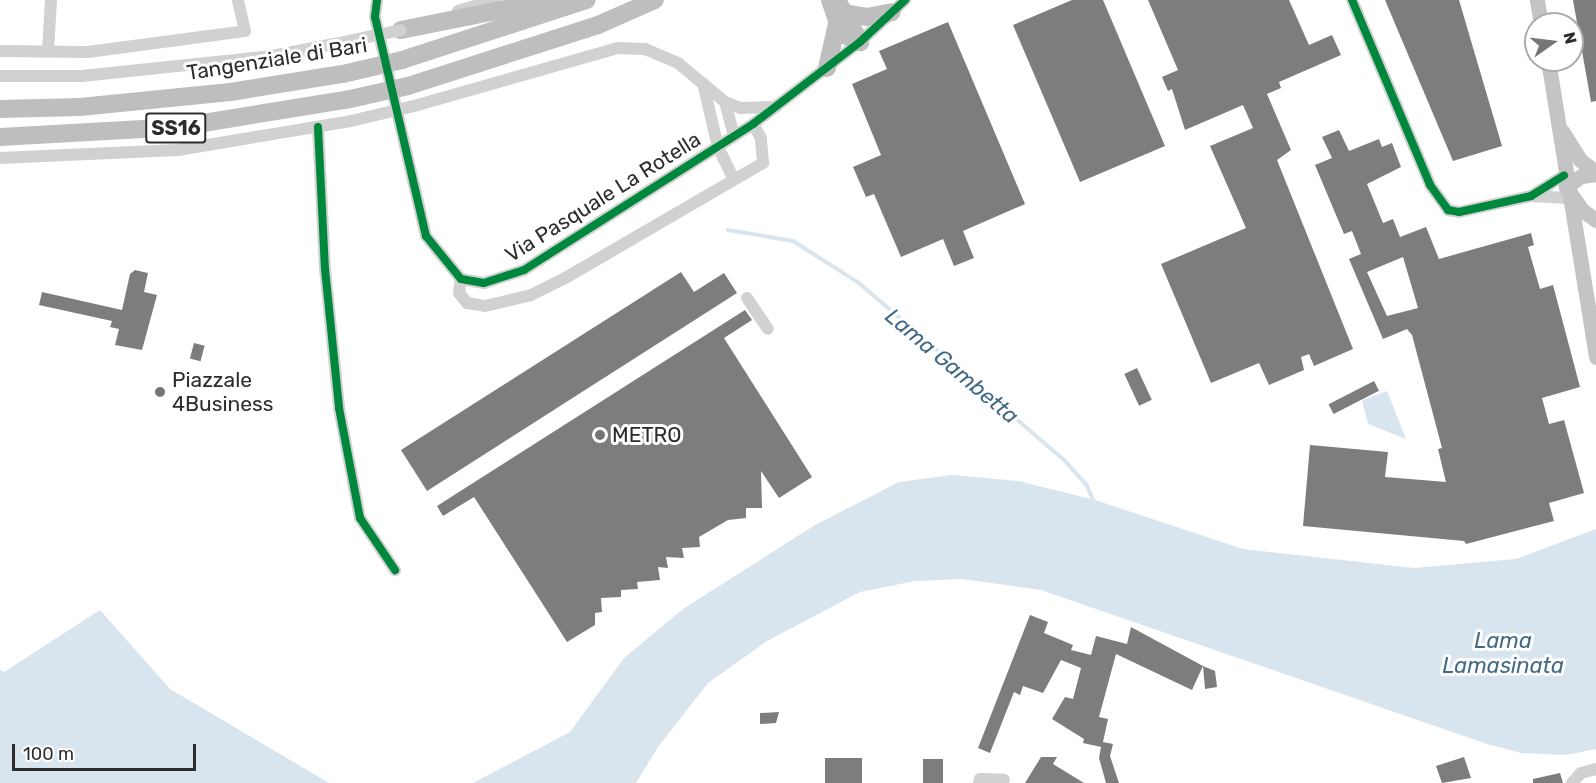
<!DOCTYPE html>
<style>
body{margin:0}
#map{position:relative;width:1596px;height:783px;overflow:hidden;background:#fff;font-family:Rubik,sans-serif}
div>[style]{position:absolute}
[style*='--x']{left:calc(var(--x)*1px);top:calc(var(--y)*1px);width:calc(var(--w)*1px);rotate:calc(var(--a)*1deg)}
.water>*{inset:0;background:#d8e5ee}
.stream>*{height:4px;margin:-2px;padding:0 2px;transform-origin:2px;border-radius:2px;background:#d8e5ee}
.building>*{inset:0;background:#7d7d7d;transform-origin:0 0}
.minor>*{height:12px;margin:-6px;padding:0 6px;transform-origin:6px;border-radius:6px;background:#d1d1d1}
.major>*{height:15px;margin:-7.5px;padding:0 7.5px;transform-origin:7.5px;border-radius:7.5px;background:#c4c4c4}
.highway>*{height:18px;margin:-9px;padding:0 9px;transform-origin:9px;border-radius:9px;background:#bebebe}
.minor-bridge>*{height:12px;margin:-6px;padding:0 6px;transform-origin:6px;border-radius:6px;background:#d1d1d1}
.highway-bridge>*{height:18px;margin:-9px;padding:0 9px;transform-origin:9px;border-radius:9px;background:#bebebe}
.cycleway>*{height:8px;margin:-4px;padding:0 4px;transform-origin:4px;border-radius:4px;background:#00873e}
.dots>*{width:16px;height:16px;translate:-50% -50%;box-sizing:border-box;border:3px solid #fff;border-radius:50%}
span{translate:-50% -50%;white-space:nowrap;text-align:center;line-height:1.15;-webkit-text-stroke:6px #fff;paint-order:stroke}
.shield-label span{padding:2px 4px;background:#fff;border:2px solid;border-radius:4px;-webkit-text-stroke-width:0}
.shield-label{font-size:20px;color:#2c2c2c;font-weight:700}
.street-label{font-size:21px;color:#2c2c2c}
.poi-label{font-size:21px;color:#2c2c2c}
.left{translate:0 -50%;text-align:left}
.water-label{font-size:22px;color:#436a85;font-style:italic}
.north{position:absolute;left:1524px;top:12px;width:60px;height:60px;box-sizing:border-box;background:#fff;border:2px solid #ababab;border-radius:50%;rotate:76deg;font-size:16px;font-weight:700;line-height:24px;text-align:center;color:#2c2c2c}
.north::after{content:'';display:block;margin:auto;width:21px;height:27px;background:#767676;clip-path:polygon(50% 0,100% 100%,50% 72%,0 100%)}
.scale{position:absolute;left:12px;top:744px;width:184px;height:27px;box-sizing:border-box;border:3px solid #2c2c2c;border-top:0;padding-left:8px;font-size:18px;line-height:21px;white-space:nowrap;color:#2c2c2c;-webkit-text-stroke:4px #fff;paint-order:stroke}
</style>
<div id="map">
<div class="water">
<i style="clip-path:polygon(1387px 391px,1406px 439px,1368px 424px,1362px 400px)"></i>
<i style="clip-path:polygon(952px 475px,1018px 481px,1095px 500px,1243px 549px,1414px 568px,1516px 559px,1596px 529px,1596px 749px,1566px 755px,1521px 753px,1487px 744px,1041px 590px,962px 579px,915px 581px,860px 592px,767px 641px,708px 683px,658px 747px,636px 783px,473px 783px,570px 732px,624px 658px,683px 609px,815px 525px,899px 482px)"></i>
<i style="clip-path:polygon(100px 610px,170px 689px,329px 783px,0 783px,0 670px,4px 672px)"></i>
</div>
<div class="stream">
<i style="--x:728;--y:230;--w:66;--a:9.6"></i>
<i style="--x:793;--y:241;--w:78;--a:32.5"></i>
<i style="--x:859;--y:283;--w:272;--a:40.8"></i>
<i style="--x:1065;--y:461;--w:31;--a:48"></i>
<i style="--x:1086;--y:484;--w:22;--a:66"></i>
</div>
<div class="building">
<i style="clip-path:polygon(1072px 0,1103px 0,1165px 146px,1080px 182px,1013px 25px)"></i>
<i style="clip-path:polygon(1148px 0,1289px 0,1309px 45px,1332px 35px,1341px 55px,1279px 82px,1281px 88px,1267px 94px,1291px 150px,1277px 160px,1353px 349px,1314px 366px,1309px 354px,1301px 357px,1304px 370px,1269px 385px,1259px 363px,1211px 383px,1161px 264px,1246px 228px,1210px 146px,1253px 128px,1243px 105px,1185px 130px,1172px 89px,1168px 91px,1162px 77px,1178px 70px)"></i>
<i style="clip-path:polygon(1385px 0,1459px 0,1502px 146px,1453px 161px)"></i>
<i style="clip-path:polygon(1573px 0,1596px 0,1596px 101px,1591px 102px)"></i>
<i style="clip-path:polygon(948px 22px,1025px 204px,963px 231px,974px 258px,954px 266px,943px 239px,901px 257px,874px 194px,866px 197px,853px 167px,881px 155px,852px 84px,887px 69px,879px 51px)"></i>
<i style="clip-path:polygon(evenodd,1339px 130px,1349px 151px,1379px 139px,1382px 147px,1392px 143px,1401px 167px,1367px 184px,1383px 223px,1393px 219px,1400px 237px,1426px 227px,1439px 259px,1531px 233px,1534px 245px,1528px 247px,1540px 289px,1553px 285px,1580px 387px,1542px 398px,1549px 424px,1564px 420px,1584px 493px,1549px 503px,1554px 521px,1466px 544px,1464px 541px,1303px 526px,1310px 445px,1388px 452px,1385px 477px,1446px 482px,1438px 449px,1442px 448px,1412px 335px,1407px 329px,1383px 339px,1349px 259px,1361px 254px,1352px 231px,1344px 234px,1315px 165px,1332px 158px,1322px 137px,1339px 130px,1403px 257px,1418px 308px,1387px 316px,1367px 272px,1403px 257px)"></i>
<i style="clip-path:polygon(135px 270px,148px 273px,144px 292px,157px 295px,142px 350px,115px 345px,119px 329px,110px 327px,112px 321px,39px 305px,42px 292px,122px 310px,130px 274px)"></i>
<i style="clip-path:polygon(681px 272px,694px 292px,724px 273px,737px 293px,427px 491px,401px 450px)"></i>
<i style="clip-path:polygon(745px 310px,752px 320px,724px 338px,812px 477px,779px 498px,761px 471px,762px 508px,746px 508px,746px 518px,728px 520px,699px 537px,700px 547px,682px 548px,684px 558px,666px 557px,668px 568px,658px 567px,660px 580px,637px 582px,638px 589px,621px 590px,621px 597px,601px 598px,602px 612px,595px 613px,595px 625px,567px 642px,474px 497px,443px 516px,437px 506px)"></i>
<i style="left:194px;top:343px;width:11px;height:16px;rotate:15deg"></i>
<i style="left:1137px;top:368px;width:35px;height:14px;rotate:65deg"></i>
<i style="left:1374px;top:381px;width:11px;height:51px;rotate:63deg"></i>
<i style="clip-path:polygon(1030px 615px,1048px 622px,1044px 633px,1073px 645px,1071px 650px,1091px 655px,1096px 636px,1127px 644px,1131px 627px,1203px 666px,1192px 690px,1116px 654px,1099px 717px,1108px 719px,1103px 742px,1113px 744px,1110px 756px,1119px 783px,1106px 783px,1099px 758px,1101px 747px,1083px 743px,1084px 739px,1052px 719px,1065px 697px,1073px 699px,1081px 668px,1061px 660px,1043px 693px,1023px 686px,1020px 695px,1014px 692px,990px 753px,978px 748px)"></i>
<i style="clip-path:polygon(1203px 666px,1215px 671px,1217px 687px,1205px 689px)"></i>
<i style="clip-path:polygon(779px 712px,776px 723px,760px 724px,760px 713px)"></i>
<i style="clip-path:polygon(1041px 757px,1057px 757px,1053px 764px,1084px 783px,1025px 783px)"></i>
<i style="clip-path:polygon(1464px 757px,1471px 778px,1442px 783px,1436px 766px)"></i>
<i style="left:825px;top:758px;width:37px;height:25px"></i>
<i style="left:923px;top:759px;width:20px;height:24px"></i>
<i style="clip-path:polygon(1560px 773px,1563px 783px,1533px 783px,1533px 779px)"></i>
</div>
<div class="minor">
<i style="--x:377;--y:0;--w:17;--a:97"></i>
<i style="--x:375;--y:17;--w:225;--a:76.9"></i>
<i style="--x:426;--y:236;--w:55;--a:50.9"></i>
<i style="--x:461;--y:279;--w:23;--a:10"></i>
<i style="--x:484;--y:283;--w:42;--a:-18"></i>
<i style="--x:524;--y:270;--w:272;--a:-32.5"></i>
<i style="--x:753;--y:124;--w:135;--a:-37.5"></i>
<i style="--x:860;--y:42;--w:62;--a:-43"></i>
<i style="--x:1352;--y:0;--w:201;--a:67.1"></i>
<i style="--x:1430;--y:185;--w:31;--a:54"></i>
<i style="--x:1448;--y:210;--w:11;--a:10"></i>
<i style="--x:1459;--y:212;--w:74;--a:-12.5"></i>
<i style="--x:1531;--y:196;--w:39;--a:-32"></i>
<i style="--x:458;--y:11;--w:38;--a:-17"></i>
<i style="--x:0;--y:51;--w:88;--a:0.7"></i>
<i style="--x:88;--y:52;--w:158;--a:-7.6"></i>
<i style="--x:245;--y:31;--w:32;--a:-103"></i>
<i style="--x:48;--y:51;--w:51;--a:-86.6"></i>
<i style="--x:0;--y:76;--w:82;--a:0"></i>
<i style="--x:82;--y:76;--w:191;--a:-6"></i>
<i style="--x:272;--y:56;--w:63;--a:-11"></i>
<i style="--x:703;--y:83;--w:66;--a:76.8"></i>
<i style="--x:718;--y:147;--w:34;--a:64"></i>
<i style="--x:725;--y:102;--w:17;--a:21"></i>
<i style="--x:741;--y:108;--w:35;--a:-2"></i>
<i style="--x:414;--y:106;--w:211;--a:-15.9"></i>
<i style="--x:617;--y:48;--w:28;--a:2"></i>
<i style="--x:645;--y:49;--w:36;--a:23"></i>
<i style="--x:678;--y:63;--w:61;--a:39.7"></i>
<i style="--x:725;--y:102;--w:34;--a:75"></i>
<i style="--x:318;--y:127;--w:142;--a:87.2"></i>
<i style="--x:325;--y:269;--w:140;--a:84.2"></i>
<i style="--x:339;--y:408;--w:112;--a:79.2"></i>
<i style="--x:360;--y:518;--w:63;--a:56.1"></i>
<i style="--x:0;--y:158;--w:178;--a:-2.6"></i>
<i style="--x:178;--y:150;--w:175;--a:-9.5"></i>
<i style="--x:1531;--y:196;--w:37;--a:3"></i>
<i style="--x:461;--y:279;--w:14;--a:98"></i>
<i style="--x:459;--y:293;--w:13;--a:51"></i>
<i style="--x:467;--y:303;--w:18;--a:9"></i>
<i style="--x:485;--y:306;--w:47;--a:-13.4"></i>
<i style="--x:531;--y:295;--w:40;--a:-26.6"></i>
<i style="--x:567;--y:277;--w:227;--a:-30.2"></i>
<i style="--x:763;--y:163;--w:25;--a:-95"></i>
<i style="--x:761;--y:138;--w:16;--a:-120"></i>
<i style="--x:747;--y:298;--w:37;--a:56"></i>
<i style="--x:979;--y:783;--w:4;--a:-76"></i>
<i style="--x:980;--y:779;--w:24;--a:2"></i>
<i style="--x:1572;--y:783;--w:13;--a:-48"></i>
<i style="--x:1581;--y:773;--w:16;--a:-15"></i>
</div>
<div class="major">
<i style="--x:1537;--y:0;--w:24;--a:81"></i>
<i style="--x:1548;--y:60;--w:301;--a:80.8"></i>
<i style="--x:1562;--y:131;--w:34;--a:58"></i>
<i style="--x:1580;--y:160;--w:20;--a:37"></i>
<i style="--x:1596;--y:174;--w:15;--a:172"></i>
<i style="--x:1581;--y:176;--w:19;--a:144"></i>
<i style="--x:1566;--y:187;--w:28;--a:55"></i>
<i style="--x:1582;--y:210;--w:17;--a:36"></i>
</div>
<div class="highway">
<i style="--x:830;--y:0;--w:36;--a:71"></i>
<i style="--x:842;--y:34;--w:20;--a:24"></i>
<i style="--x:837;--y:0;--w:48;--a:61.3"></i>
<i style="--x:849;--y:14;--w:18;--a:9"></i>
<i style="--x:867;--y:17;--w:25;--a:-11"></i>
<i style="--x:401;--y:30;--w:152;--a:-11.4"></i>
<i style="--x:402;--y:60;--w:194;--a:-18"></i>
<i style="--x:827;--y:68;--w:45;--a:-77.2"></i>
<i style="--x:408;--y:86;--w:200;--a:-17.8"></i>
<i style="--x:598;--y:25;--w:62;--a:-23.7"></i>
<i style="--x:0;--y:109;--w:80;--a:-1.4"></i>
<i style="--x:80;--y:107;--w:151;--a:-5.7"></i>
<i style="--x:230;--y:92;--w:114;--a:-9.1"></i>
<i style="--x:0;--y:137;--w:179;--a:-3.2"></i>
<i style="--x:179;--y:127;--w:173;--a:-9.3"></i>
</div>
<div class="minor-bridge">
<i style="--x:334;--y:44;--w:68;--a:-11.8"></i>
<i style="--x:351;--y:121;--w:65;--a:-13.4"></i>
</div>
<div class="highway-bridge">
<i style="--x:343;--y:74;--w:61;--a:-13.3"></i>
<i style="--x:350;--y:99;--w:59;--a:-12.6"></i>
</div>
<div class="cycleway">
<i style="--x:377;--y:0;--w:17;--a:97"></i>
<i style="--x:375;--y:17;--w:225;--a:76.9"></i>
<i style="--x:426;--y:236;--w:55;--a:50.9"></i>
<i style="--x:461;--y:279;--w:23;--a:10"></i>
<i style="--x:484;--y:283;--w:42;--a:-18"></i>
<i style="--x:524;--y:270;--w:272;--a:-32.5"></i>
<i style="--x:753;--y:124;--w:135;--a:-37.5"></i>
<i style="--x:860;--y:42;--w:62;--a:-43"></i>
<i style="--x:1352;--y:0;--w:201;--a:67.1"></i>
<i style="--x:1430;--y:185;--w:31;--a:54"></i>
<i style="--x:1448;--y:210;--w:11;--a:10"></i>
<i style="--x:1459;--y:212;--w:74;--a:-12.5"></i>
<i style="--x:1531;--y:196;--w:39;--a:-32"></i>
<i style="--x:318;--y:127;--w:142;--a:87.2"></i>
<i style="--x:325;--y:269;--w:140;--a:84.2"></i>
<i style="--x:339;--y:408;--w:112;--a:79.2"></i>
<i style="--x:360;--y:518;--w:63;--a:56.1"></i>
</div>
<div class="dots">
<i style="left:160px;top:392px;background:#767676"></i>
<i style="left:600px;top:435px;background:#767676"></i>
</div>
<div class="shield-label">
<span style="left:176px;top:128px">SS16</span>
</div>
<div class="street-label">
<span style="left:277px;top:59px;rotate:-9deg">Tangenziale di Bari</span>
<span style="left:603px;top:197px;rotate:-32deg">Via Pasquale La Rotella</span>
</div>
<div class="poi-label">
<span class="left" style="left:172px;top:392px">Piazzale<br>4Business</span>
<span class="left" style="left:612px;top:435px">METRO</span>
</div>
<div class="water-label">
<span style="left:952px;top:366px;rotate:40deg">Lama Gambetta</span>
<span style="left:1503px;top:653px">Lama<br>Lamasinata</span>
</div>
<div class="north">N</div>
<div class="scale">100 m</div>
</div>
